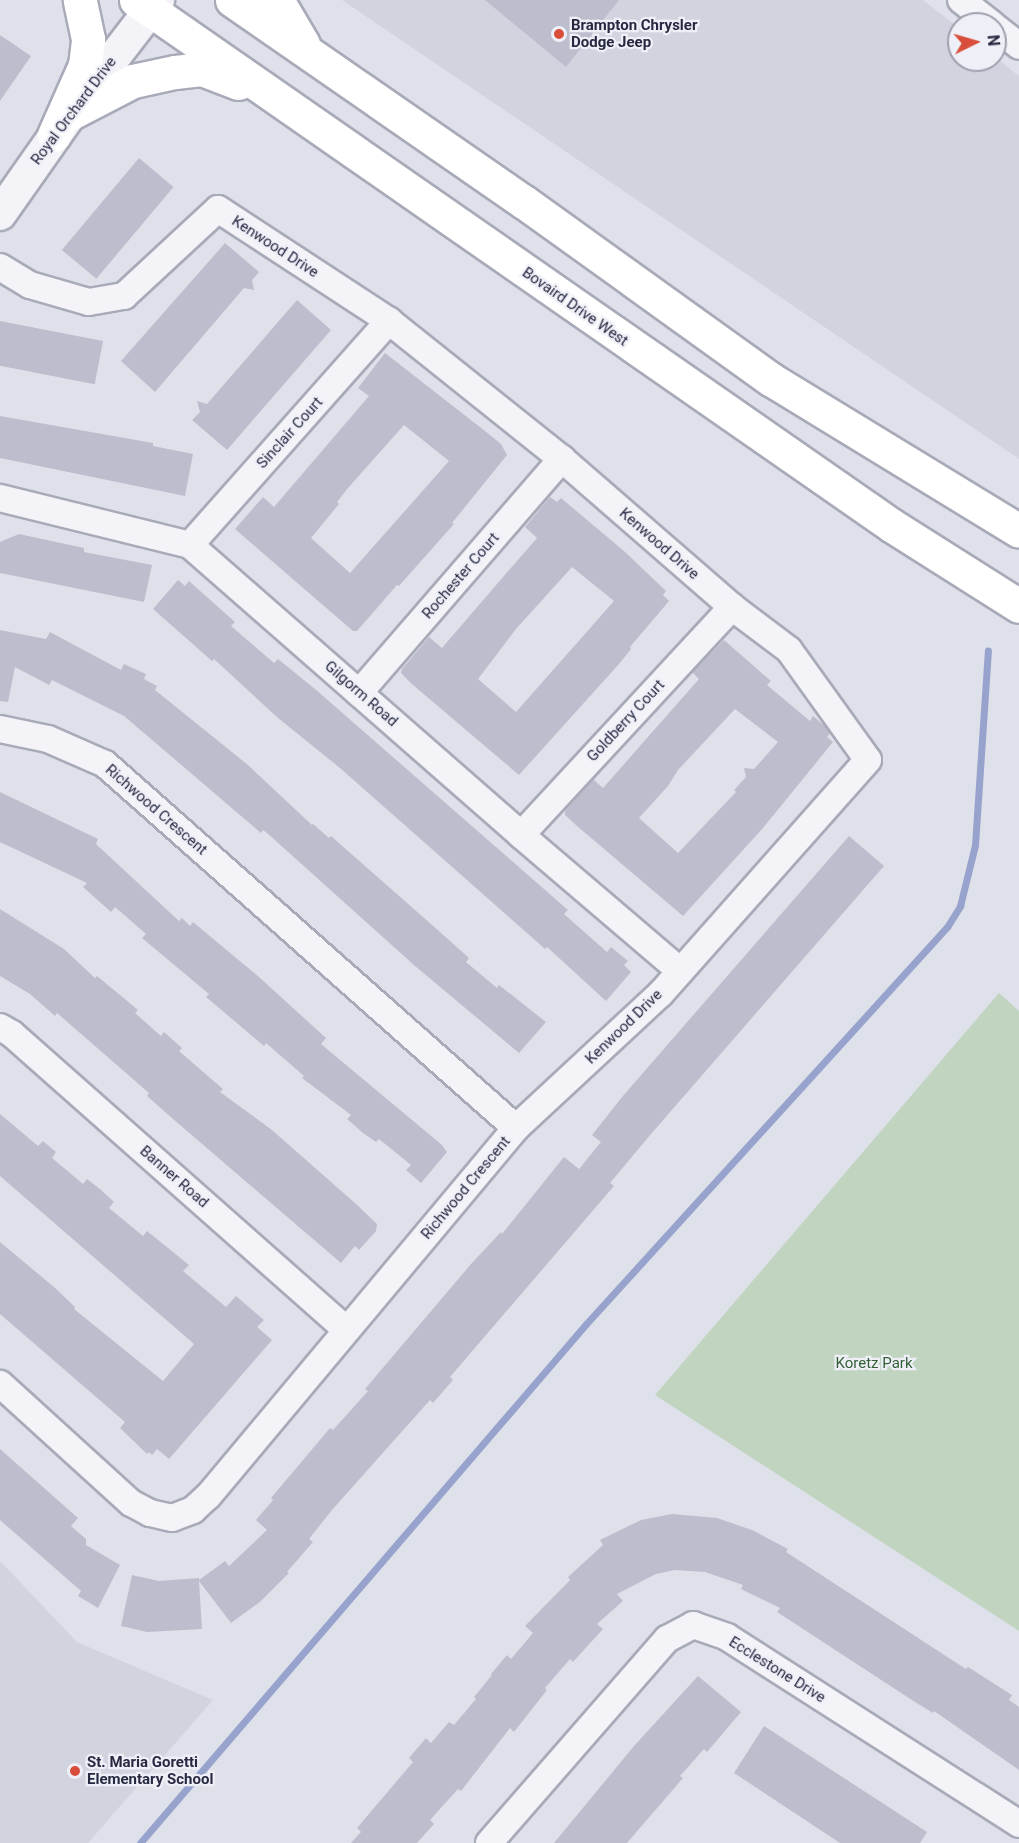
<!DOCTYPE html>
<style>
body{margin:0}
#map{position:relative;width:1019px;height:1843px;overflow:hidden;background:#dfe1ea;font-family:Roboto,sans-serif}
div>[style]{position:absolute}
[style*='--x']{left:calc(var(--x)*1px);top:calc(var(--y)*1px);width:calc(var(--w)*1px);rotate:calc(var(--a)*1deg)}
.built>*{inset:0;background:#d1d3df}
.green>*{inset:0;background:#c0d4c0}
.stream>*{height:7px;margin:-3.5px;padding:0 3.5px;transform-origin:3.5px;border-radius:3.5px;background:#98a3cd}
.building>*{inset:0;background:#bcbecd;transform-origin:0 0}
.roads{filter:drop-shadow(2px 0 #a8aab8) drop-shadow(-2px 0 #a8aab8) drop-shadow(0 2px #a8aab8) drop-shadow(0 -2px #a8aab8)}
.minor>*{height:26px;margin:-13px;padding:0 13px;transform-origin:13px;border-radius:13px;background:#f3f3f8}
.tertiary>*{height:32px;margin:-16px;padding:0 16px;transform-origin:16px;border-radius:16px;background:#f3f3f8}
.primary>*{height:33px;margin:-16.5px;padding:0 16.5px;transform-origin:16.5px;border-radius:16.5px;background:#fff}
.dots>*{width:16px;height:16px;translate:-50% -50%;box-sizing:border-box;border:3px solid #eff0f7;border-radius:50%}
span{translate:-50% -50%;white-space:nowrap;text-align:center;line-height:1.15;-webkit-text-stroke:4.5px #eff0f7;paint-order:stroke}
.poi-label{font-size:15px;color:#272942;font-weight:700}
.left{translate:0 -50%;text-align:left}
.street-label{font-size:15px;color:#272942}
.park-label{font-size:15px;color:#335f37}
.north{position:absolute;left:947px;top:12px;width:60px;height:60px;box-sizing:border-box;background:#eff0f7;border:2px solid #9fa0af;border-radius:50%;rotate:85deg;font-size:16px;font-weight:700;line-height:24px;text-align:center;color:#272942}
.north::after{content:'';display:block;margin:auto;width:21px;height:27px;background:#d94e3b;clip-path:polygon(50% 0,100% 100%,50% 72%,0 100%)}
</style>
<div id="map">
<div class="built">
<i style="clip-path:polygon(342px 0,923px 0,959px 28px,959px 60px,995px 60px,995px 57px,1019px 76px,1019px 459px)"></i>
<i style="clip-path:polygon(0 1561px,77px 1642px,213px 1700px,88px 1843px,0 1843px)"></i>
</div>
<div class="green">
<i style="clip-path:polygon(999px 993px,1019px 1011px,1019px 1631px,655px 1395px)"></i>
</div>
<div class="stream">
<i style="--x:140;--y:1843;--w:684;--a:-49.33"></i>
<i style="--x:586;--y:1324;--w:537;--a:-47.72"></i>
<i style="--x:947;--y:927;--w:25;--a:-58"></i>
<i style="--x:960;--y:906;--w:63;--a:-76.2"></i>
<i style="--x:975;--y:845;--w:195;--a:-86.2"></i>
</div>
<div class="building">
<i style="clip-path:polygon(485px 0,619px 0,566px 67px)"></i>
<i style="clip-path:polygon(0 35px,31px 56px,0 101px)"></i>
<i style="left:139px;top:158px;width:45px;height:120px;rotate:40deg"></i>
<i style="clip-path:polygon(225px 243px,259px 272px,252px 280px,254px 290px,244px 288px,155px 392px,121px 361px)"></i>
<i style="clip-path:polygon(297px 300px,331px 330px,227px 450px,192px 420px,200px 412px,197px 401px,207px 404px)"></i>
<i style="left:0;top:321px;width:105px;height:44px;rotate:11deg"></i>
<i style="clip-path:polygon(evenodd,385px 353px,485px 431px,501px 444px,507px 455px,452px 523px,454px 524px,399px 586px,397px 585px,357px 631px,353px 631px,235px 529px,263px 497px,274px 507px,369px 396px,358px 388px,385px 353px,404px 425px,449px 461px,350px 573px,311px 538px,339px 504px,337px 502px,348px 488px,404px 425px)"></i>
<i style="clip-path:polygon(0 416px,153px 443px,153px 446px,193px 454px,185px 496px,0 458px)"></i>
<i style="clip-path:polygon(evenodd,550px 497px,557px 502px,561px 498px,624px 551px,666px 591px,663px 595px,669px 601px,630px 647px,631px 649px,619px 664px,519px 775px,413px 685px,401px 673px,402px 669px,429px 637px,442px 648px,503px 577px,537px 538px,525px 527px,550px 497px,572px 567px,614px 601px,516px 712px,478px 679px,516px 629px,572px 567px)"></i>
<i style="clip-path:polygon(19px 534px,84px 548px,84px 552px,152px 565px,144px 602px,0 573px,0 542px)"></i>
<i style="clip-path:polygon(178px 580px,185px 586px,189px 581px,235px 622px,231px 626px,274px 663px,278px 659px,315px 689px,568px 910px,564px 914px,607px 952px,611px 947px,628px 961px,624px 965px,631px 972px,606px 1001px,547px 947px,545px 949px,340px 768px,278px 718px,214px 659px,212px 661px,153px 609px)"></i>
<i style="clip-path:polygon(0 630px,46px 639px,50px 632px,121px 670px,124px 664px,146px 674px,144px 679px,157px 686px,155px 690px,248px 765px,312px 825px,313px 824px,329px 838px,331px 836px,440px 932px,469px 958px,466px 962px,497px 988px,499px 985px,546px 1022px,519px 1053px,415px 966px,267px 833px,263px 830px,261px 833px,124px 716px,52px 680px,49px 685px,15px 667px,8px 702px,0 701px)"></i>
<i style="clip-path:polygon(evenodd,724px 640px,771px 681px,767px 685px,810px 721px,813px 716px,826px 727px,830px 733px,827px 737px,833px 742px,763px 828px,683px 916px,577px 826px,565px 815px,565px 811px,593px 779px,603px 788px,699px 679px,692px 672px,724px 640px,735px 709px,778px 742px,754px 769px,744px 768px,746px 777px,734px 790px,736px 792px,678px 853px,639px 818px,668px 786px,678px 770px,735px 709px)"></i>
<i style="clip-path:polygon(0 792px,98px 839px,96px 844px,179px 921px,182px 918px,190px 926px,193px 922px,259px 977px,326px 1038px,321px 1044px,442px 1145px,447px 1152px,421px 1183px,406px 1170px,411px 1165px,379px 1139px,376px 1142px,363px 1133px,347px 1119px,351px 1115px,302px 1078px,304px 1076px,266px 1043px,264px 1046px,206px 997px,209px 994px,142px 938px,146px 934px,115px 907px,111px 912px,83px 887px,87px 883px,0 842px)"></i>
<i style="clip-path:polygon(849px 836px,884px 866px,651px 1134px,610px 1183px,614px 1186px,450px 1377px,453px 1380px,433px 1403px,430px 1400px,332px 1510px,309px 1539px,313px 1542px,287px 1572px,289px 1573px,261px 1601px,231px 1623px,199px 1581px,202px 1629px,147px 1632px,121px 1626px,132px 1575px,159px 1581px,199px 1578px,199px 1580px,225px 1561px,229px 1566px,267px 1530px,256px 1520px,273px 1500px,271px 1498px,330px 1428px,333px 1430px,368px 1391px,365px 1389px,471px 1264px,501px 1232px,502px 1234px,564px 1157px,579px 1169px,601px 1142px,592px 1135px,622px 1097px)"></i>
<i style="clip-path:polygon(0 909px,64px 949px,95px 978px,97px 976px,120px 995px,138px 1010px,135px 1013px,161px 1036px,164px 1032px,182px 1048px,179px 1051px,223px 1089px,220px 1092px,272px 1130px,356px 1204px,377px 1224px,376px 1231px,359px 1250px,355px 1246px,341px 1263px,173px 1119px,147px 1096px,149px 1093px,57px 1013px,55px 1016px,30px 994px,0 976px)"></i>
<i style="clip-path:polygon(0 1114px,38px 1146px,43px 1141px,56px 1152px,52px 1158px,83px 1184px,87px 1179px,100px 1189px,114px 1202px,109px 1208px,143px 1236px,147px 1231px,178px 1256px,189px 1265px,183px 1271px,226px 1307px,236px 1296px,264px 1320px,257px 1327px,272px 1340px,169px 1459px,157px 1449px,152px 1455px,149px 1452px,147px 1454px,120px 1428px,125px 1422px,0 1314px,0 1242px,54px 1287px,75px 1307px,74px 1309px,163px 1381px,194px 1344px,0 1176px)"></i>
<i style="clip-path:polygon(0 1449px,78px 1518px,71px 1526px,86px 1539px,86px 1545px,120px 1565px,98px 1608px,78px 1596px,81px 1591px,0 1520px)"></i>
<i style="clip-path:polygon(672px 1514px,717px 1518px,752px 1530px,788px 1549px,786px 1552px,952px 1660px,966px 1669px,968px 1667px,1012px 1695px,1009px 1700px,1019px 1707px,1019px 1770px,934px 1711px,933px 1713px,915px 1702px,777px 1612px,780px 1608px,741px 1589px,743px 1585px,705px 1572px,675px 1570px,656px 1574px,617px 1594px,623px 1601px,597px 1624px,603px 1629px,573px 1662px,570px 1659px,545px 1688px,547px 1690px,514px 1732px,510px 1728px,461px 1791px,458px 1789px,430px 1820px,434px 1824px,417px 1843px,351px 1843px,361px 1832px,357px 1828px,413px 1762px,409px 1758px,426px 1738px,431px 1743px,449px 1722px,454px 1725px,476px 1699px,474px 1697px,492px 1675px,491px 1674px,507px 1655px,511px 1659px,533px 1633px,525px 1626px,570px 1580px,568px 1577px,603px 1545px,600px 1540px,641px 1520px)"></i>
<i style="clip-path:polygon(698px 1676px,741px 1712px,707px 1752px,704px 1749px,680px 1776px,683px 1778px,627px 1843px,554px 1843px,634px 1746px)"></i>
<i style="clip-path:polygon(764px 1726px,927px 1832px,920px 1843px,840px 1843px,734px 1773px)"></i>
</div>
<div class="roads">
<div class="minor">
<i style="--x:961;--y:0;--w:39;--a:38"></i>
<i style="--x:995;--y:27;--w:31;--a:38"></i>
<i style="--x:0;--y:267;--w:35;--a:31"></i>
<i style="--x:30;--y:285;--w:61;--a:16.1"></i>
<i style="--x:89;--y:302;--w:36;--a:-10"></i>
<i style="--x:124;--y:296;--w:128;--a:-42.8"></i>
<i style="--x:218;--y:209;--w:204;--a:33.2"></i>
<i style="--x:389;--y:321;--w:221;--a:38.6"></i>
<i style="--x:562;--y:459;--w:225;--a:41"></i>
<i style="--x:732;--y:607;--w:71;--a:37"></i>
<i style="--x:789;--y:650;--w:135;--a:54.3"></i>
<i style="--x:868;--y:760;--w:313;--a:131.6"></i>
<i style="--x:660;--y:994;--w:197;--a:137.1"></i>
<i style="--x:0;--y:498;--w:196;--a:13.9"></i>
<i style="--x:190;--y:545;--w:440;--a:41.2"></i>
<i style="--x:521;--y:835;--w:209;--a:40.5"></i>
<i style="--x:190;--y:545;--w:300;--a:-48.4"></i>
<i style="--x:359;--y:693;--w:310;--a:-49.1"></i>
<i style="--x:0;--y:729;--w:49;--a:11.8"></i>
<i style="--x:48;--y:739;--w:62;--a:23.7"></i>
<i style="--x:105;--y:764;--w:549;--a:41.53"></i>
<i style="--x:516;--y:1128;--w:480;--a:129.9"></i>
<i style="--x:208;--y:1496;--w:21;--a:137"></i>
<i style="--x:193;--y:1510;--w:22;--a:159"></i>
<i style="--x:172;--y:1518;--w:23;--a:-167"></i>
<i style="--x:150;--y:1513;--w:21;--a:-152"></i>
<i style="--x:131;--y:1503;--w:177;--a:-137.7"></i>
<i style="--x:521;--y:835;--w:311;--a:-47.2"></i>
<i style="--x:0;--y:1027;--w:14;--a:30"></i>
<i style="--x:12;--y:1034;--w:446;--a:41.5"></i>
<i style="--x:489;--y:1843;--w:271;--a:-48.9"></i>
<i style="--x:667;--y:1639;--w:30;--a:-28"></i>
<i style="--x:693;--y:1625;--w:36;--a:19"></i>
<i style="--x:727;--y:1637;--w:347;--a:32.6"></i>
</div>
<div class="tertiary">
<i style="--x:0;--y:214;--w:123;--a:-54.9"></i>
<i style="--x:71;--y:113;--w:143;--a:-52.4"></i>
</div>
<div class="primary">
<i style="--x:136;--y:0;--w:920;--a:34.81"></i>
<i style="--x:891;--y:525;--w:151;--a:32.3"></i>
<i style="--x:232;--y:0;--w:355;--a:34.7"></i>
<i style="--x:524;--y:202;--w:305;--a:35.7"></i>
<i style="--x:772;--y:380;--w:289;--a:31.4"></i>
<i style="--x:277;--y:0;--w:51;--a:59.4"></i>
<i style="--x:71;--y:113;--w:70;--a:-27.3"></i>
<i style="--x:133;--y:81;--w:43;--a:-12.1"></i>
<i style="--x:175;--y:72;--w:27;--a:-6"></i>
<i style="--x:202;--y:69;--w:39;--a:21"></i>
<i style="--x:54;--y:135;--w:77;--a:-66.1"></i>
<i style="--x:85;--y:65;--w:26;--a:-83"></i>
<i style="--x:88;--y:39;--w:40;--a:-102"></i>
</div>
</div>
<div class="dots">
<i style="left:559px;top:34px;background:#d94e3b"></i>
<i style="left:75px;top:1771px;background:#d94e3b"></i>
</div>
<div class="poi-label">
<span class="left" style="left:571px;top:34px">Brampton Chrysler<br>Dodge Jeep</span>
<span class="left" style="left:87px;top:1771px">St. Maria Goretti<br>Elementary School</span>
</div>
<div class="street-label">
<span style="left:74px;top:111px;rotate:-53deg">Royal Orchard Drive</span>
<span style="left:275px;top:247px;rotate:33deg">Kenwood Drive</span>
<span style="left:575px;top:307px;rotate:35deg">Bovaird Drive West</span>
<span style="left:290px;top:433px;rotate:-48deg">Sinclair Court</span>
<span style="left:659px;top:544px;rotate:41deg">Kenwood Drive</span>
<span style="left:461px;top:576px;rotate:-49deg">Rochester Court</span>
<span style="left:361px;top:694px;rotate:41deg">Gilgorm Road</span>
<span style="left:626px;top:721px;rotate:-47deg">Goldberry Court</span>
<span style="left:156px;top:810px;rotate:41deg">Richwood Crescent</span>
<span style="left:624px;top:1027px;rotate:-44deg">Kenwood Drive</span>
<span style="left:174px;top:1177px;rotate:41deg">Banner Road</span>
<span style="left:466px;top:1188px;rotate:-50deg">Richwood Crescent</span>
<span style="left:777px;top:1670px;rotate:32deg">Ecclestone Drive</span>
</div>
<div class="park-label">
<span style="left:874px;top:1364px">Koretz Park</span>
</div>
<div class="north">N</div>
</div>
